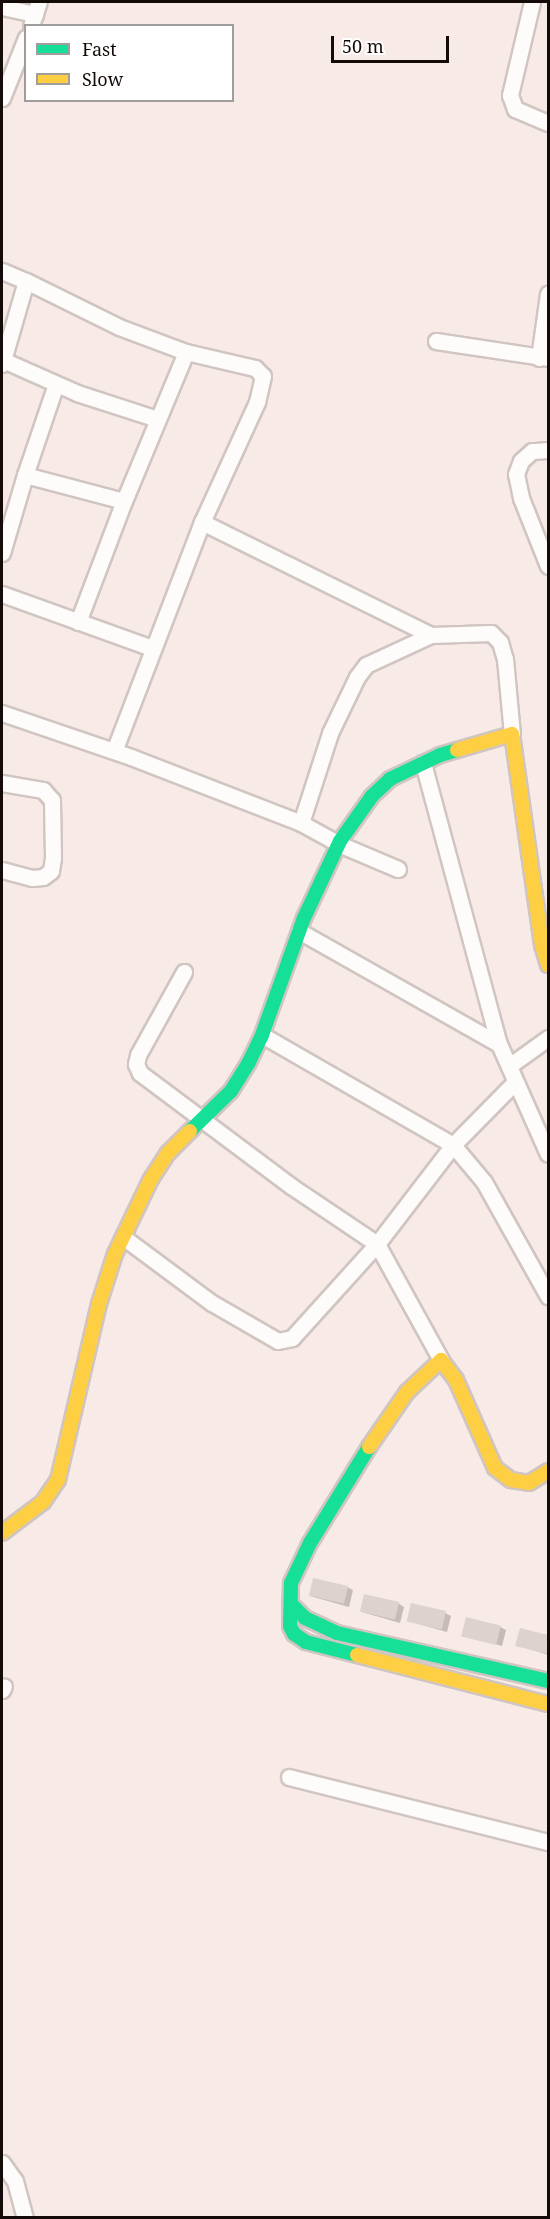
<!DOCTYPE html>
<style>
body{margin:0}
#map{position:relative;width:550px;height:2219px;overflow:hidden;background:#f8eae6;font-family:"Noto Serif",serif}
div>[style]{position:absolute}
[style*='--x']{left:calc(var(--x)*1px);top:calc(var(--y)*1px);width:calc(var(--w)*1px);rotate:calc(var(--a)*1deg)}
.shadow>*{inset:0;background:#0003}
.building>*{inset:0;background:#ded2ce;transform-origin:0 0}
.roads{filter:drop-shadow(2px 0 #d0c5c1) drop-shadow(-2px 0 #d0c5c1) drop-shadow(0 2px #d0c5c1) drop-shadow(0 -2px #d0c5c1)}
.street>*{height:15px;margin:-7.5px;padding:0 7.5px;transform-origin:7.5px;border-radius:7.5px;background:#fefcfb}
.fast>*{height:14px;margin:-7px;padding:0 7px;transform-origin:7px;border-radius:7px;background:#16e098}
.slow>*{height:14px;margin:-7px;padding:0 7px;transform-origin:7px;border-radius:7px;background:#ffcf43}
span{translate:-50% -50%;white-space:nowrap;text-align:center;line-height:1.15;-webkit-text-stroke:4.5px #fff;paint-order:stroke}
.frame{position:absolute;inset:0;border:3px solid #140b08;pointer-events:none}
.legend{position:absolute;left:24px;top:24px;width:210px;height:78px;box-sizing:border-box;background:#fff;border:2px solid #a19d9c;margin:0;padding:8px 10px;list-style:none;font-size:18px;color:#140b08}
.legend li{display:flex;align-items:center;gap:12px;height:30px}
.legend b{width:30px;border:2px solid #a19d9c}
.scale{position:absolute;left:331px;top:36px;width:118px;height:27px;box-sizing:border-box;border:3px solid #140b08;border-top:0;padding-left:8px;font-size:18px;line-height:21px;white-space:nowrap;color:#140b08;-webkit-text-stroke:4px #fff;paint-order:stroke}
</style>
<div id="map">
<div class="shadow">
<i style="clip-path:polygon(347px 1587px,353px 1590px,349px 1607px,310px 1596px)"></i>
<i style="clip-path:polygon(398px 1603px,404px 1607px,400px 1623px,362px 1612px)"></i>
<i style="clip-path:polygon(445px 1613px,451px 1616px,447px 1632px,408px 1621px)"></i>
<i style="clip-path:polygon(500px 1627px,506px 1630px,502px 1646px,463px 1635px)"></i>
<i style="clip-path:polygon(521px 1630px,548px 1636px,548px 1655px,517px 1645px)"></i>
</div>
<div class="building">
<i style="left:313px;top:1578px;width:36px;height:18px;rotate:13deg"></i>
<i style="left:364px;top:1594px;width:36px;height:18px;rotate:13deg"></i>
<i style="left:411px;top:1603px;width:36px;height:19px;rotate:13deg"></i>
<i style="left:466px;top:1617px;width:36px;height:20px;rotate:14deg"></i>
<i style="clip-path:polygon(520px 1628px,548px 1635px,548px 1654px,515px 1646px)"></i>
</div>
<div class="roads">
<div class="street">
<i style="--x:532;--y:2;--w:96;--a:103.3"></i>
<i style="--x:510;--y:95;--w:15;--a:70"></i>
<i style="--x:515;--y:109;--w:36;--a:23"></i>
<i style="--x:2;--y:7;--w:34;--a:12"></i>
<i style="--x:31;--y:26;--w:25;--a:-72"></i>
<i style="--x:2;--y:98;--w:65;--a:-68.2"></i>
<i style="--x:2;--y:271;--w:26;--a:23"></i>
<i style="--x:436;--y:341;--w:113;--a:8.6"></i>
<i style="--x:539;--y:358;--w:65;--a:-82"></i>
<i style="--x:3;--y:360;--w:81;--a:24"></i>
<i style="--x:77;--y:393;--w:84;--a:18"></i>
<i style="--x:2;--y:364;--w:86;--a:-73.9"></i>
<i style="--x:26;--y:281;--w:104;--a:26.3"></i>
<i style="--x:119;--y:327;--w:72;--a:20.5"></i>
<i style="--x:186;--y:352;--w:71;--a:13.1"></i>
<i style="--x:255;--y:368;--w:11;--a:45"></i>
<i style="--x:263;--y:376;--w:27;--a:103"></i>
<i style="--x:257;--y:402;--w:132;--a:114.6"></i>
<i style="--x:202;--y:522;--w:245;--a:111"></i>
<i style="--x:548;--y:450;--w:16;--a:176"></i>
<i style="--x:532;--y:451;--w:15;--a:138"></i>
<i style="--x:521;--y:461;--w:14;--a:111"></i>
<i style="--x:516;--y:474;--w:25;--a:78"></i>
<i style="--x:521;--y:498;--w:73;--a:68.3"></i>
<i style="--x:25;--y:475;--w:96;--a:-71.2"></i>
<i style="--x:202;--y:522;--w:255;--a:26.3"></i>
<i style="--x:2;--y:553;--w:81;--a:-73.6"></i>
<i style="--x:25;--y:475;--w:102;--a:14.7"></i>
<i style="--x:124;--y:501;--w:161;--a:-67.4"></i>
<i style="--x:2;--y:594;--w:159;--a:19.8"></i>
<i style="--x:78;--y:622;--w:129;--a:-69.2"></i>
<i style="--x:2;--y:713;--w:136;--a:18.8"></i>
<i style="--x:131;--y:757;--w:182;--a:21.2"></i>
<i style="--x:301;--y:823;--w:43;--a:28.9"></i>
<i style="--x:339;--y:844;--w:64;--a:23"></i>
<i style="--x:423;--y:763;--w:291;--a:74.9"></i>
<i style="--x:499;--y:1044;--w:120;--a:66"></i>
<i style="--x:2;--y:783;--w:42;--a:9.7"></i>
<i style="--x:43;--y:790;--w:13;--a:48"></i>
<i style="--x:52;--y:800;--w:58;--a:89"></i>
<i style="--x:53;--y:858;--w:13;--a:99"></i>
<i style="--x:51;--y:871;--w:10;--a:143"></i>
<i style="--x:43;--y:877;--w:11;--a:175"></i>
<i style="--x:32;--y:878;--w:31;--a:-165"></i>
<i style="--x:301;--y:823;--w:95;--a:-72.1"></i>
<i style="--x:330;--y:733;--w:62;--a:-64.3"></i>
<i style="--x:357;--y:677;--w:15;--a:-53"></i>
<i style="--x:366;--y:665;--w:72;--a:-24.8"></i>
<i style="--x:431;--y:635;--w:60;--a:-1.9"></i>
<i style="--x:491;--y:633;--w:13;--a:45"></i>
<i style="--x:500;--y:642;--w:18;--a:74"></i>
<i style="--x:505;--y:659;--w:75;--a:84.7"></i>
<i style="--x:299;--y:931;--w:230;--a:29.5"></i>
<i style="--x:262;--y:1035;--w:220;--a:29.9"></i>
<i style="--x:453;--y:1145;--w:48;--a:50"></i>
<i style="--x:484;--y:1182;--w:131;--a:60.7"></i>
<i style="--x:509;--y:1066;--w:48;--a:-35.7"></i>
<i style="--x:123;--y:1237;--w:111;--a:36.6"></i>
<i style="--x:212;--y:1303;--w:76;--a:29.9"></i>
<i style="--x:278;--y:1341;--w:14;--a:-12"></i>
<i style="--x:292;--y:1338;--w:127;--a:-47.9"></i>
<i style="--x:377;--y:1244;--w:104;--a:-146"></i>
<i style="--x:291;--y:1186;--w:189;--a:-143.2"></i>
<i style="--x:140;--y:1073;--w:10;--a:-114"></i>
<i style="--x:136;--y:1064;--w:9;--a:-77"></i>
<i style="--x:138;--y:1055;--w:95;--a:-61"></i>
<i style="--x:441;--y:1360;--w:132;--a:-118.9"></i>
<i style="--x:377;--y:1244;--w:125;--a:-52.5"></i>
<i style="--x:453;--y:1145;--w:88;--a:-45.5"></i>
<i style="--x:2;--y:1690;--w:4;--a:-63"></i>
<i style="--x:289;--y:1777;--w:267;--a:14.1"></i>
<i style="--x:2;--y:2163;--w:22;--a:54"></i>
<i style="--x:15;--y:2181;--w:38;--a:75"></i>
</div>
<div class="fast">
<i style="--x:190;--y:1131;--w:57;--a:-44.3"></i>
<i style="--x:231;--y:1091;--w:34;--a:-58"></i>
<i style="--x:249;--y:1062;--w:30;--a:-64"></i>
<i style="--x:262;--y:1035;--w:124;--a:-70.3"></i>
<i style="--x:304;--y:918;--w:85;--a:-64.9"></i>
<i style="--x:340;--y:841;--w:55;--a:-54.6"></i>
<i style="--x:372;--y:796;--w:25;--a:-43"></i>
<i style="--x:390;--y:779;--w:55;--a:-25.6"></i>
<i style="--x:440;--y:755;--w:18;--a:-16"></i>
<i style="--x:291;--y:1604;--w:20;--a:45"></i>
<i style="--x:305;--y:1618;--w:35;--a:25"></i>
<i style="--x:337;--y:1633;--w:216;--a:12.8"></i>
<i style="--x:357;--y:1655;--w:53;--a:-165.7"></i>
<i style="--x:306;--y:1642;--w:14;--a:-146"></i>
<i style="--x:294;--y:1634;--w:9;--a:-117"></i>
<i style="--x:290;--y:1626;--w:43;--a:-88.7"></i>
<i style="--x:291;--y:1583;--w:44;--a:-64.6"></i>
<i style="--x:310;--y:1543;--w:113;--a:-58.4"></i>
</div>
<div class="slow">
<i style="--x:457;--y:750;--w:57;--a:-16.2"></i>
<i style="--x:512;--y:734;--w:213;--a:81.9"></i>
<i style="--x:542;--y:945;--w:21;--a:73"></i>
<i style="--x:369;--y:1447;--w:67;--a:-55.4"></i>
<i style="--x:407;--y:1392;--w:47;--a:-43.3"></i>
<i style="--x:441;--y:1360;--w:25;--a:53"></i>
<i style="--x:456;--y:1380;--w:96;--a:66.1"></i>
<i style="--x:495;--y:1468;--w:20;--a:37"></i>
<i style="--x:511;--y:1480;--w:18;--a:9"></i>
<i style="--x:529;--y:1483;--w:22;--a:-32"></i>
<i style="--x:2;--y:1533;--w:51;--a:-37.1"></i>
<i style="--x:43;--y:1502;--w:27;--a:-56"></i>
<i style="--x:58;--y:1480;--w:181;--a:-76.9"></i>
<i style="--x:99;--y:1304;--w:52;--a:-72.3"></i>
<i style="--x:115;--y:1254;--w:83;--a:-64.4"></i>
<i style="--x:151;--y:1179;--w:31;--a:-57"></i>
<i style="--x:168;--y:1153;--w:31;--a:-45"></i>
<i style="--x:357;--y:1655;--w:197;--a:14.4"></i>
</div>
</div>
<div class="frame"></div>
<ul class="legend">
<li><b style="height:8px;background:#16e098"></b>Fast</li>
<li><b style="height:8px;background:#ffcf43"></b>Slow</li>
</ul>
<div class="scale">50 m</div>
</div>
